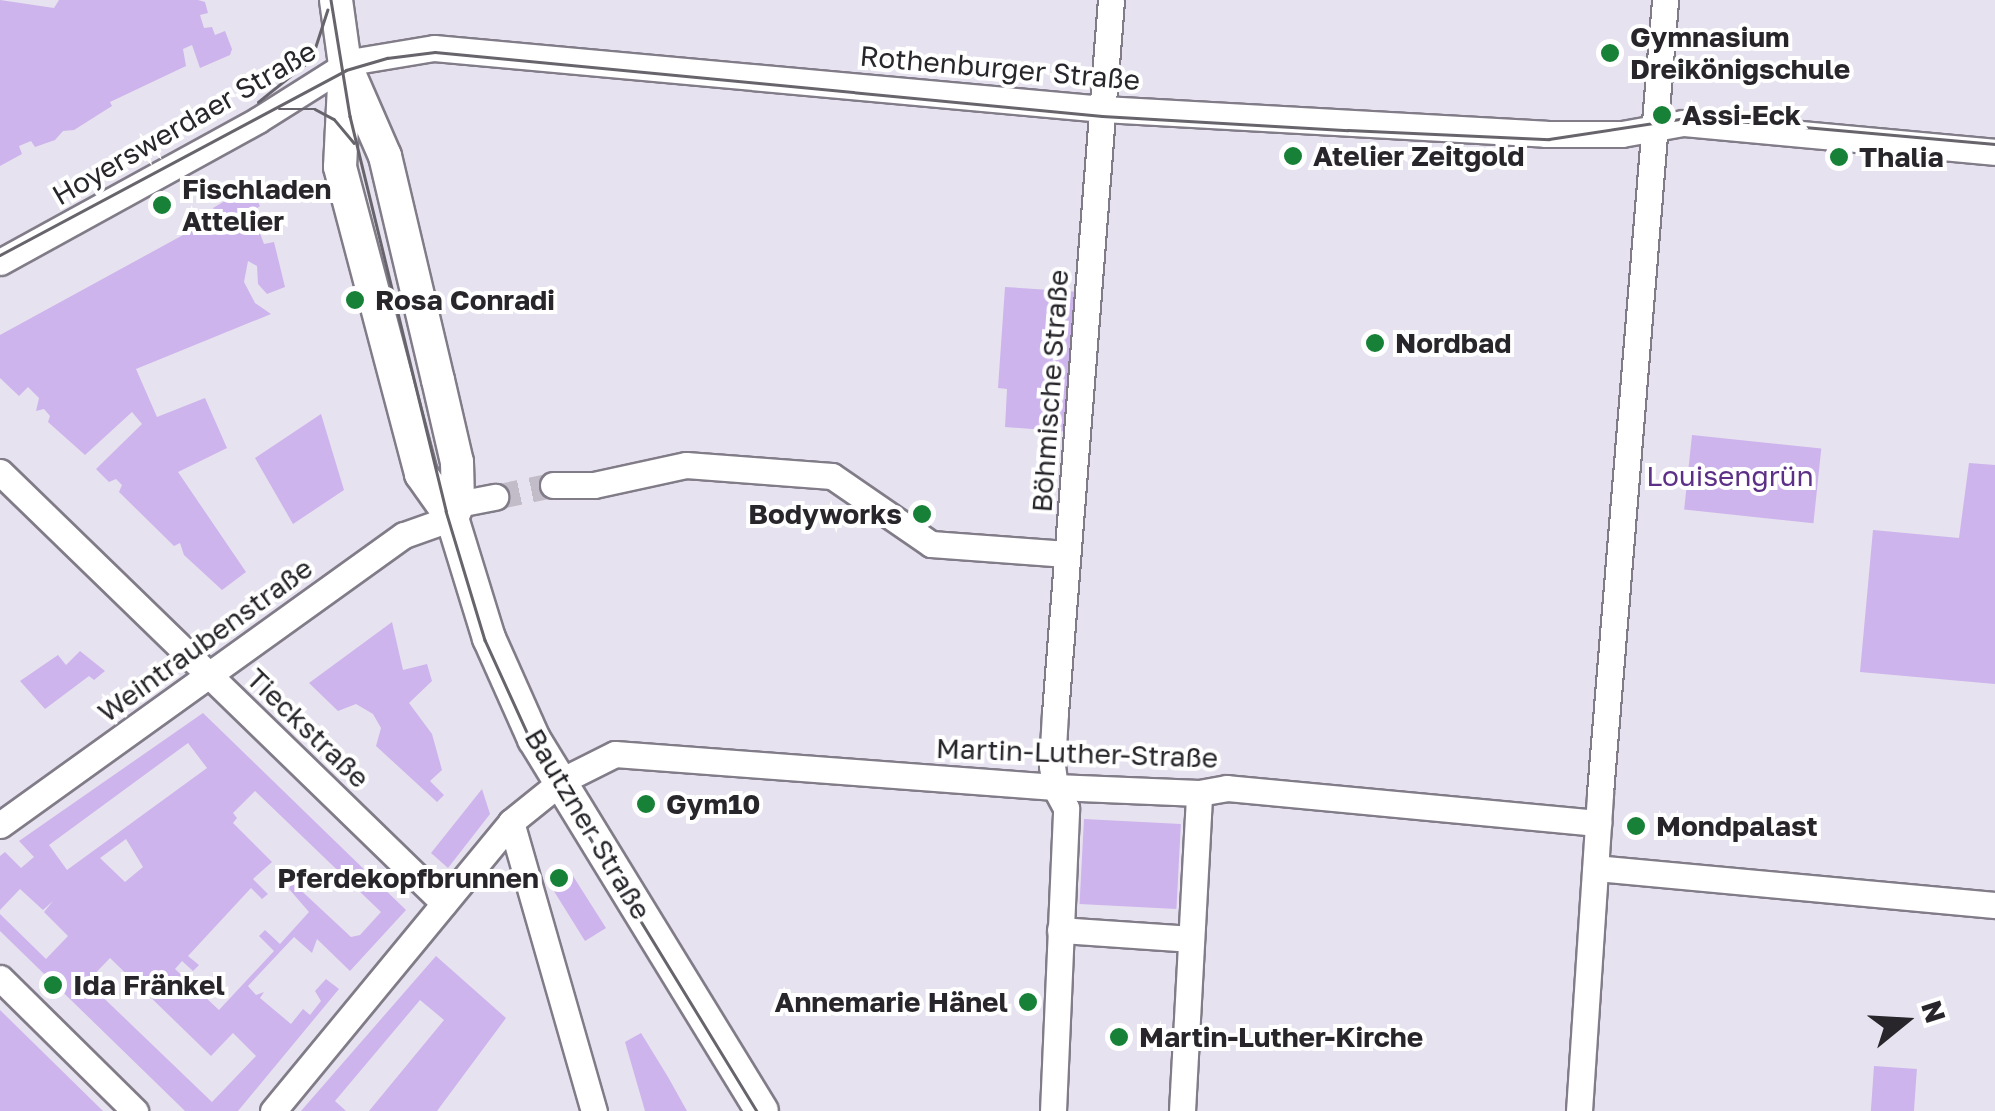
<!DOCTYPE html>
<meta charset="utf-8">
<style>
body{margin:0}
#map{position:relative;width:1995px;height:1111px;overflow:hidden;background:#e7e2ef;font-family:"Golos Text",sans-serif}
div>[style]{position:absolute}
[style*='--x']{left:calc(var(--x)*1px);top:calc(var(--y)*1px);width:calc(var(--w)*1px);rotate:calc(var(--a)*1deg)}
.green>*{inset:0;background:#cdb4ec;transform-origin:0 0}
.minor-tunnel>*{height:25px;margin-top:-12.5px;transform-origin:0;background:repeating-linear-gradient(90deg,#c1bcc8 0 25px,transparent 0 37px)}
.roads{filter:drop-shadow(2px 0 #817c88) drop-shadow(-2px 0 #817c88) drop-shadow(0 2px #817c88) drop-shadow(0 -2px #817c88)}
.minor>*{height:25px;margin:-12.5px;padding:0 12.5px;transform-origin:12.5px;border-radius:12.5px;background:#fff}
.major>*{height:32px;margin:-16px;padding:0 16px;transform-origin:16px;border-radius:16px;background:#fff}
.tram>*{height:2.5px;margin:-1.25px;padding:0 1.25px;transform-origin:1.25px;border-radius:1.25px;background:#67646b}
.dots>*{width:28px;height:28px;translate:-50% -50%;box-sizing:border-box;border:5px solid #fff;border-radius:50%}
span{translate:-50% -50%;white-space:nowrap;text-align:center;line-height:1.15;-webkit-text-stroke:8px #fff;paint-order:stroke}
.poi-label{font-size:28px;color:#28262b;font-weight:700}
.left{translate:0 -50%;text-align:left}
.right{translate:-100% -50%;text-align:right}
.street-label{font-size:28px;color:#28262b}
.park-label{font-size:28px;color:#5d3087}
.north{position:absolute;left:1855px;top:971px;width:100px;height:100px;-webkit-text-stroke:8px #fff;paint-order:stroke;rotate:72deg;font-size:28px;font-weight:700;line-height:40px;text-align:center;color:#28262b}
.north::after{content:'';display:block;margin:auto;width:35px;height:45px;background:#28262b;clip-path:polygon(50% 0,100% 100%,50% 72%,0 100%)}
</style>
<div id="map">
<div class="green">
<i style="clip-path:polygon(0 0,54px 8px,59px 0,198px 0,205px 2px,208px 13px,200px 15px,204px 28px,212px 27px,215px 35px,225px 31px,232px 49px,230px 55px,200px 68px,192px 45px,183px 49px,186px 66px,110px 102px,112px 106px,74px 130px,63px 131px,55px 140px,35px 147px,31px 141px,19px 146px,22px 154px,0 166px)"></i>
<i style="clip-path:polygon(250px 186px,260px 206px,252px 212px,264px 244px,274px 242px,285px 287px,267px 294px,258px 284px,257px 266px,248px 261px,244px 282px,255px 303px,271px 314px,136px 369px,157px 417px,205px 398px,227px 448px,178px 472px,246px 572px,222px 590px,184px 555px,180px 543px,174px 546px,119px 492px,122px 485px,116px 479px,109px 482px,96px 469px,142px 424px,132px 412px,85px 455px,48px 422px,50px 416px,44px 409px,36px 411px,39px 398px,28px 387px,19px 396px,0 378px,0 335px,205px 223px,208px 226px,220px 220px,213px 208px)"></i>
<i style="clip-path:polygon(1005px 287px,1080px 292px,1071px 432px,1005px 427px,1007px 389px,998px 388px)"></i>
<i style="clip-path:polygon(321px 414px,344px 490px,293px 524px,255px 458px)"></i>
<i style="left:1692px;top:435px;width:130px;height:75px;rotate:6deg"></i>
<i style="clip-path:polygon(1969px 463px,1995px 465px,1995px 684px,1860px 672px,1873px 530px,1959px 538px)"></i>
<i style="clip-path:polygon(392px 622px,403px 670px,427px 664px,432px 681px,409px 703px,432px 734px,442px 770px,430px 781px,444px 795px,437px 802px,376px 746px,381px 728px,373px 714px,356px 704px,338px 711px,309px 683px)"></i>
<i style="clip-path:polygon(80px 651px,105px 671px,94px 680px,89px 676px,45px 709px,20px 681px,58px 655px,66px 665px)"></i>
<i style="clip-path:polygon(evenodd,203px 713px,406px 910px,350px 971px,317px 939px,312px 953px,294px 937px,248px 986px,256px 995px,264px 992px,260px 998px,291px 1024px,303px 1009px,310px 1015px,321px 1001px,315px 991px,326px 979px,339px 989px,238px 1111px,185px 1111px,0 931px,0 914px,46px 959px,68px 936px,44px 912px,53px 901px,43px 910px,20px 889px,0 910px,0 856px,5px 852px,21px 868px,34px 857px,19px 841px,203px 713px,188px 743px,207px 768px,67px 870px,49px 845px,188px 743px,203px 713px,255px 791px,381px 912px,360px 935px,351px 937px,292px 882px,289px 889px,309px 912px,280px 944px,265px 930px,259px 936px,274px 951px,219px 1010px,175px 969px,182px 961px,193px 971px,199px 965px,188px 956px,251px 888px,262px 899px,268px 894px,253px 879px,272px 862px,233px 823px,237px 818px,233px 813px,255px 791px,203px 713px,126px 839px,143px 867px,125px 882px,100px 858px,126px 839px,203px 713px,110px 958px,211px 1056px,233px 1033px,256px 1056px,212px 1102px,87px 982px,110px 958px)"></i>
<i style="clip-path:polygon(482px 789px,490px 814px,448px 868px,431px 853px)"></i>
<i style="left:1084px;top:819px;width:97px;height:85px;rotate:3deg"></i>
<i style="clip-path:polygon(573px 876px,606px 928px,585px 941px,552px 888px,562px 886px)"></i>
<i style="clip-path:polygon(436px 956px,506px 1018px,437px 1111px,369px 1111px,444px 1020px,420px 1000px,335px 1101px,346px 1111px,301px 1111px)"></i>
<i style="clip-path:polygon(0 1010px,103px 1111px,0 1111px)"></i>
<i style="clip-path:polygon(641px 1033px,668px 1077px,687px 1111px,645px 1111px,625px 1042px)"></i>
<i style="left:1874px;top:1066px;width:43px;height:45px;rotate:4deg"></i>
</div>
<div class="minor-tunnel">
<i style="--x:495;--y:497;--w:59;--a:-11.7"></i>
</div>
<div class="roads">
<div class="minor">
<i style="--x:0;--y:262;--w:294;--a:-28.8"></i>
<i style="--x:258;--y:120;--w:109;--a:-32.2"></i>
<i style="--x:350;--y:62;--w:85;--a:-9.5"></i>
<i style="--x:434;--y:48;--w:672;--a:5.21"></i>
<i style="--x:1103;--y:109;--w:443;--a:3.2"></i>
<i style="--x:1545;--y:134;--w:77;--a:0"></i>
<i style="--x:1622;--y:134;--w:62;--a:-10.2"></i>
<i style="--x:1683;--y:123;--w:313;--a:5.3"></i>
<i style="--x:0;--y:472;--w:619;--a:44.15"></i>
<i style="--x:553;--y:485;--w:41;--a:0"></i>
<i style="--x:594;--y:485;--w:94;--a:-12.3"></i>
<i style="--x:686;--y:465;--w:146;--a:4.3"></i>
<i style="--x:832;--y:476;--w:120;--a:34.5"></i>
<i style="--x:931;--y:544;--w:136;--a:4.2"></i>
<i style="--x:458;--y:504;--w:38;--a:-11"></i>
<i style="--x:511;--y:822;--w:301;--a:74"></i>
<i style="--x:0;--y:825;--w:497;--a:-35.7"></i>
<i style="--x:404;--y:535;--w:51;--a:-19.5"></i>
<i style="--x:1596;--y:868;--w:401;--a:5.3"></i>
<i style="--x:1060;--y:930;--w:131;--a:3.9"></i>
<i style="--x:0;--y:978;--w:190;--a:44.6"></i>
<i style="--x:273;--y:1111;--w:374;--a:-50.5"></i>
<i style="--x:511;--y:822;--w:67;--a:-38.9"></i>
<i style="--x:563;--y:780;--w:58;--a:-26.6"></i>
<i style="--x:615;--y:754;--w:441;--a:4.3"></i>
<i style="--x:1055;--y:787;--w:144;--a:2.4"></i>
<i style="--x:1199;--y:793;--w:28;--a:-10"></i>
<i style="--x:1227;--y:788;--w:373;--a:5.4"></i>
<i style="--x:1053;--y:1111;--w:303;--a:-87.5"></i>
<i style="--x:1066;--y:808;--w:24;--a:-118"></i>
<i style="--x:1055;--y:787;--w:21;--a:-98"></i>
<i style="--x:1052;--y:766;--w:53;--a:-86.8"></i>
<i style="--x:1055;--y:713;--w:715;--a:-85.51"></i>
<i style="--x:1182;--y:1111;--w:318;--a:-86.9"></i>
<i style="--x:1579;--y:1111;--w:319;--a:-86.2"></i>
<i style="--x:1600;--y:793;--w:796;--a:-85.31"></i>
</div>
<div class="major">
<i style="--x:336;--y:0;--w:66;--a:82.1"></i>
<i style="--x:345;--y:65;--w:102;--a:92.8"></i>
<i style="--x:340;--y:167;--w:318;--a:75.2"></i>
<i style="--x:421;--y:474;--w:54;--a:54.8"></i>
<i style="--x:452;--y:518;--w:126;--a:72.9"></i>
<i style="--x:489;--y:638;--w:111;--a:66"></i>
<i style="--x:534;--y:739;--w:436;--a:58.5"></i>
<i style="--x:347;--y:69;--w:95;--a:66.4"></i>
<i style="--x:385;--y:156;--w:230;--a:76.7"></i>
<i style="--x:438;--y:380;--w:84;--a:77"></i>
<i style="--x:457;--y:462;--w:42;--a:88.6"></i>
<i style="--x:458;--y:504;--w:15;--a:113"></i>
</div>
</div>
<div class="tram">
<i style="--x:331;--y:0;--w:118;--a:80.7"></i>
<i style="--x:350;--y:116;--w:406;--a:76.3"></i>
<i style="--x:446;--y:511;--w:135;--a:73.2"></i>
<i style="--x:485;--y:640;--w:111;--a:65.5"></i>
<i style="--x:531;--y:741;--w:434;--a:58.6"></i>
<i style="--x:258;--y:102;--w:59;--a:-38.8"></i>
<i style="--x:304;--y:65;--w:20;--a:-57"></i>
<i style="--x:315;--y:48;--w:40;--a:-72"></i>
<i style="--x:279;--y:109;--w:36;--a:0"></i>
<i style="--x:315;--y:109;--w:21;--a:28"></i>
<i style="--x:334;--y:119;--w:31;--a:50"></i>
<i style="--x:0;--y:255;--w:392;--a:-28.1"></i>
<i style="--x:346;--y:70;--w:43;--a:-16.3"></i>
<i style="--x:387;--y:58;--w:48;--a:-7.1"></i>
<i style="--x:435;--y:52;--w:670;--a:5.48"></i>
<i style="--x:1102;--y:116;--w:246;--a:3.3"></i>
<i style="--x:1348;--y:130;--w:201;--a:2.6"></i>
<i style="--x:1549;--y:139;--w:145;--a:-8.7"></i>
<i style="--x:1692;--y:117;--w:304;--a:5.1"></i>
</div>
<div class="dots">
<i style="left:1610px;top:53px;background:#168137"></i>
<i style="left:1662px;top:115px;background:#168137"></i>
<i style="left:1293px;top:156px;background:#168137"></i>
<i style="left:1839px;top:157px;background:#168137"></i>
<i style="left:162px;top:205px;background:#168137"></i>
<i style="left:355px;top:300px;background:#168137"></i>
<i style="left:1375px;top:343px;background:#168137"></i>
<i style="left:922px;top:514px;background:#168137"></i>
<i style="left:646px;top:804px;background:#168137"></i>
<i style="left:1636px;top:826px;background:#168137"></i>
<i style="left:559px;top:878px;background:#168137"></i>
<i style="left:53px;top:985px;background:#168137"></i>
<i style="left:1028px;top:1002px;background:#168137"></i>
<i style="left:1119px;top:1037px;background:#168137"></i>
</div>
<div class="poi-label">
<span class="left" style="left:1630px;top:53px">Gymnasium<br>Dreikönigschule</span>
<span class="left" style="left:1682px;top:115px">Assi-Eck</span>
<span class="left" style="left:1313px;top:156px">Atelier Zeitgold</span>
<span class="left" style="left:1859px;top:157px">Thalia</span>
<span class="left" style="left:182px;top:205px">Fischladen<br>Attelier</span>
<span class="left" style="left:375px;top:300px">Rosa Conradi</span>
<span class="left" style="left:1395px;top:343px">Nordbad</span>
<span class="right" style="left:902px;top:514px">Bodyworks</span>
<span class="left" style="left:666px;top:804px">Gym10</span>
<span class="left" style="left:1656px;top:826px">Mondpalast</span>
<span class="right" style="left:539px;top:878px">Pferdekopfbrunnen</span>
<span class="left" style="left:73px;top:985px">Ida Fränkel</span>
<span class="right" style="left:1008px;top:1002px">Annemarie Hänel</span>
<span class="left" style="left:1139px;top:1037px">Martin-Luther-Kirche</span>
</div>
<div class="street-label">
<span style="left:1000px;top:68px;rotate:5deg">Rothenburger Straße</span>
<span style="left:184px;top:123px;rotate:-30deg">Hoyerswerdaer Straße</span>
<span style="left:1050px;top:391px;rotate:-86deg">Böhmische Straße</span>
<span style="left:205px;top:640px;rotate:-36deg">Weintraubenstraße</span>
<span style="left:308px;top:728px;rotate:44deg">Tieckstraße</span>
<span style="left:1077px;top:753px;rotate:2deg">Martin-Luther-Straße</span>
<span style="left:588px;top:824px;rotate:59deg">Bautzner Straße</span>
</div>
<div class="park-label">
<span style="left:1730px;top:476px">Louisengrün</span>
</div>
<div class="north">N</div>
</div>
